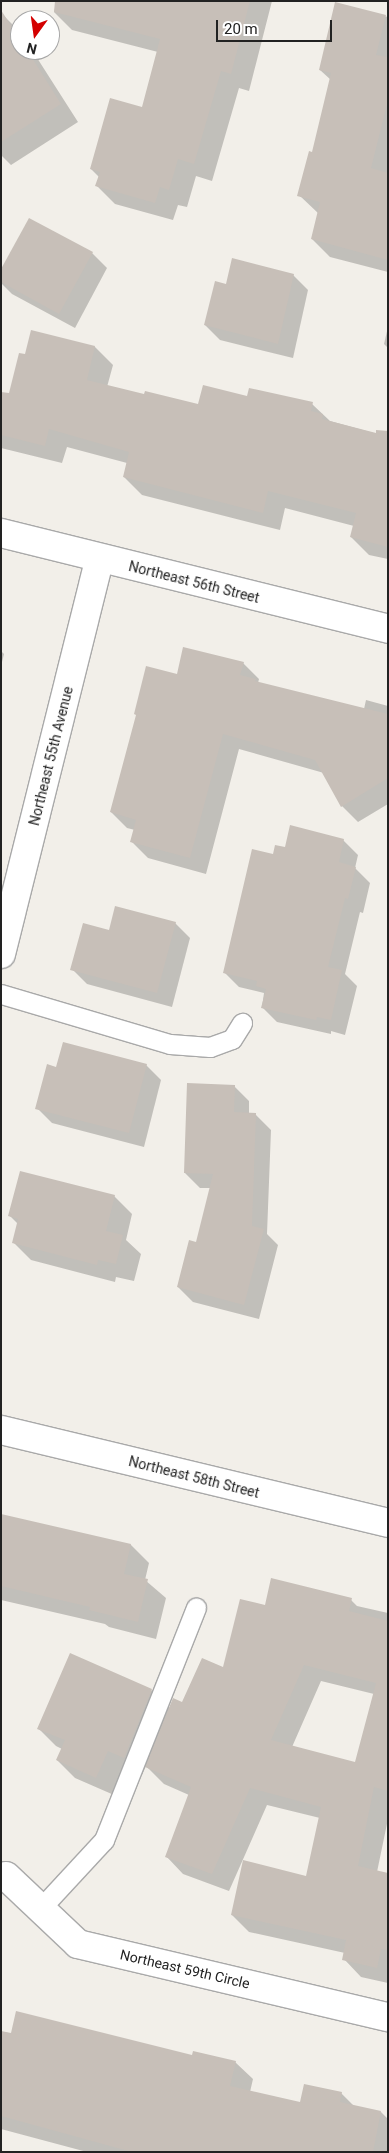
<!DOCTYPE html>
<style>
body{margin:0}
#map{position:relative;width:389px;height:2153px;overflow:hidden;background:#f2efe9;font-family:Roboto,sans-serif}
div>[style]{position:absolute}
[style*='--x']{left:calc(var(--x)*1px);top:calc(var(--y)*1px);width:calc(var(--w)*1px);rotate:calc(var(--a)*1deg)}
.shadow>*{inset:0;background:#0003}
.building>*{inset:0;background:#c7bfb8}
.roads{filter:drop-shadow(1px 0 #a9a9a9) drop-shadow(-1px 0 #a9a9a9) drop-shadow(0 1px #a9a9a9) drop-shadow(0 -1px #a9a9a9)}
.service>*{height:19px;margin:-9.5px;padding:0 9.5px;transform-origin:9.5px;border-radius:9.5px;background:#fff}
.minor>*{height:28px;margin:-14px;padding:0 14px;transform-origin:14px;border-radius:14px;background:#fff}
.tertiary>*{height:28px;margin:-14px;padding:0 14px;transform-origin:14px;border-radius:14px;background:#fff}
span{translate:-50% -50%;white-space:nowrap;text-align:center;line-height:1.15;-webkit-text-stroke:4.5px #fff;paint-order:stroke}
.street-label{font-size:14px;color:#222}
.frame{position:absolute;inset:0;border:2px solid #222;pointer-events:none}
.north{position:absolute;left:10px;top:10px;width:50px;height:50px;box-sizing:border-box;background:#fff;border:1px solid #a7a7a7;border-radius:50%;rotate:194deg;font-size:14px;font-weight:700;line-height:20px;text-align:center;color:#222}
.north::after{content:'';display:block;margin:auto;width:18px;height:22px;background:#d40000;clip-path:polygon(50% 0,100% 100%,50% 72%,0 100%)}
.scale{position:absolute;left:216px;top:20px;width:116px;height:22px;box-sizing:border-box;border:2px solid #222;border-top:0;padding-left:6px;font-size:15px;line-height:18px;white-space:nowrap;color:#222;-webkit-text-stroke:4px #fff;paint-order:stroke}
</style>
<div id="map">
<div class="shadow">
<i style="clip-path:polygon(57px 1px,272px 1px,249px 91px,239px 88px,212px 181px,196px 176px,187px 207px,178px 205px,173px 220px,115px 204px,97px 186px,99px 177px,91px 169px,143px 109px,158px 52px,72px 30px,54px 12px)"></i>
<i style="clip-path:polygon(336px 4px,388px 17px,388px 272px,330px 257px,312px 239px,319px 214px,299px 195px,313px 154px,331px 80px,320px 70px)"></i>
<i style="clip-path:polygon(3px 15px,20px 32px,20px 50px,32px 50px,78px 122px,11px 165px,1px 155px,1px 17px)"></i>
<i style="clip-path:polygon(92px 253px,107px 268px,75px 328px,12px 294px,1px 283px,1px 271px)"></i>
<i style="clip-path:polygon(293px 275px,308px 290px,293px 358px,220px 340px,205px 325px,227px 286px)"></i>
<i style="clip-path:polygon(388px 327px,388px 348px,384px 344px)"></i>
<i style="clip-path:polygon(32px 331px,95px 347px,113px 365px,107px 387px,199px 406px,248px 398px,312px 404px,330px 421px,388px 437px,388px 559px,369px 555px,351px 537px,354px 526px,285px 508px,280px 530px,142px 495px,124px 477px,127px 463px,67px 447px,62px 463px,1px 448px,1px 393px,10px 395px,26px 356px)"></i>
<i style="clip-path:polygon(1px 651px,4px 654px,1px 666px)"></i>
<i style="clip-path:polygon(243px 663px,259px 679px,258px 683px,364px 709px,366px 700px,388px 706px,388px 804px,358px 822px,342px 806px,324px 773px,239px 749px,206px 874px,148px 858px,132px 842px,135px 830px,127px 828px,111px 812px,178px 675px)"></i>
<i style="clip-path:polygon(343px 840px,358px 855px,355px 868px,370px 883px,363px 913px,360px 912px,345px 974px,357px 986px,345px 1035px,331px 1031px,331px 1034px,277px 1022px,262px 1007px,264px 993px,239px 987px,224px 972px,273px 855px,286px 849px)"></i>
<i style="clip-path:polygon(175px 923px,190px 938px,172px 1007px,87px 984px,72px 969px)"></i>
<i style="clip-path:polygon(146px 1065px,161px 1080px,144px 1147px,52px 1123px,37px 1108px,57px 1068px)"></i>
<i style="clip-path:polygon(234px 1086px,249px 1101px,249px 1114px,256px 1115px,271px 1130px,267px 1234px,278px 1245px,259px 1319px,193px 1302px,178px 1287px,197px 1243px,211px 1188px,200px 1188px,185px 1173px)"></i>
<i style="clip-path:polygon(114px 1196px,132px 1214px,126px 1240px,141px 1254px,134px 1281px,116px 1277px,115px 1282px,31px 1260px,13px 1242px,18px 1224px,10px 1216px)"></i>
<i style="clip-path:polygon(1px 1515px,131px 1545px,149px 1563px,145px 1580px,166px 1598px,156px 1639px,109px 1627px,105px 1624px,1px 1600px)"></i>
<i style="clip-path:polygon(evenodd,351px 1600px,357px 1606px,388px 1613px,388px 1819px,377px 1872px,388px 1874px,388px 1983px,361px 1977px,344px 1959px,345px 1953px,249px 1932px,232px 1915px,307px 1877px,320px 1818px,267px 1805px,229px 1891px,183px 1874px,166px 1856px,189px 1795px,164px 1784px,146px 1766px,142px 1775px,126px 1768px,114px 1795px,75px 1778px,57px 1760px,62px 1749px,56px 1746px,38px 1728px,151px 1690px,170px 1708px,183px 1704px,224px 1669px,265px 1606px,351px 1600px,321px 1681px,374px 1694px,356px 1764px,292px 1747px,321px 1681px)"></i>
<i style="clip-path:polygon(1px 2032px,235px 2062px,253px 2079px,250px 2092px,301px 2103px,341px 2093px,355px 2107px,381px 2112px,388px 2119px,388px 2152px,87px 2152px,1px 2129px)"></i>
</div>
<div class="building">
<i style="clip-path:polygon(55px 1px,250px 1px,231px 74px,221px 71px,194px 164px,178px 159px,169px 190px,160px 187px,155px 203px,95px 186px,100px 172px,90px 169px,110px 98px,142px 107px,160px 39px,54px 12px)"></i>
<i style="clip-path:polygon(335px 2px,386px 15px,376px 55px,388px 57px,388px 100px,371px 168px,388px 173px,388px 260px,311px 239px,320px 202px,297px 196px,309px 151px,312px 152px,331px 73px,319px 70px)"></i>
<i style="clip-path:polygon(1px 10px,20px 40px,20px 50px,27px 50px,61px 104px,1px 142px)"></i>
<i style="clip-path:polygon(29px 218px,93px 252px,59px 314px,1px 282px,1px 269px)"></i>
<i style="clip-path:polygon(232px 258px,294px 274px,278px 344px,204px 325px,215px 281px,226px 284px)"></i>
<i style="clip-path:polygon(31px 330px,95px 346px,87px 380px,144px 394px,145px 391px,198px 404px,203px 385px,247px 396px,249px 388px,313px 402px,311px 411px,323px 414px,322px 419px,376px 433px,376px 430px,388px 431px,388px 547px,350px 537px,356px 513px,268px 491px,263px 513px,123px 477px,129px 452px,49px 429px,45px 446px,1px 435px,1px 392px,9px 393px,19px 353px,25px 354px)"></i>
<i style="clip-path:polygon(183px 647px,244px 662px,240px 675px,256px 679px,255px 681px,388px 714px,388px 778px,341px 807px,315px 760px,223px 734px,190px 858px,130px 842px,136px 820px,110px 812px,136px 715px,134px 714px,146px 666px,177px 674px)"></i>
<i style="clip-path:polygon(290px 825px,344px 839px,339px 862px,356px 867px,348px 899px,345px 898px,328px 967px,342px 970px,331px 1020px,317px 1017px,316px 1020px,261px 1008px,266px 989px,256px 986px,257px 981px,223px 973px,252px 849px,273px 854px,275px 845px,285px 847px)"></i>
<i style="clip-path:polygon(115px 906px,176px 922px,157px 993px,70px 970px,83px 923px,109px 930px)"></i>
<i style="clip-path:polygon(63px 1042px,147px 1064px,129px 1133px,35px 1109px,47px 1064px,56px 1067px)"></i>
<i style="clip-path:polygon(187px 1083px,235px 1085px,234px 1112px,256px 1113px,252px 1226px,264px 1229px,244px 1305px,177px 1287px,189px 1240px,196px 1242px,213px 1174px,184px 1173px)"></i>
<i style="clip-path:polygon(20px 1171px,115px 1195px,106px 1231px,123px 1235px,116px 1264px,98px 1260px,97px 1265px,12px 1243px,18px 1219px,8px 1216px)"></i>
<i style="clip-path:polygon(1px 1514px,131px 1544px,124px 1574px,148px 1579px,138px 1622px,89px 1610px,90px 1607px,1px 1586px)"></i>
<i style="clip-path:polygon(evenodd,271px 1578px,352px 1598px,349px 1611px,388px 1621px,388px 1791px,374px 1787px,358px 1866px,388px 1873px,388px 1950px,381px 1949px,377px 1968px,342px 1960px,346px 1940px,231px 1915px,243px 1860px,306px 1876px,321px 1807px,250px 1788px,212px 1874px,165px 1857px,191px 1787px,145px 1767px,173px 1698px,182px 1702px,202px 1658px,223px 1667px,240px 1599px,265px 1605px,271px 1578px,304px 1665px,376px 1683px,355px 1762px,271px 1740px,304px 1665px)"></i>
<i style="clip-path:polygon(70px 1653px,152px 1689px,124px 1758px,108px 1751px,96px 1778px,56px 1760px,65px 1740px,37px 1729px)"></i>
<i style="clip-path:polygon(16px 2011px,192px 2055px,193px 2051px,236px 2061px,230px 2086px,300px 2102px,304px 2084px,342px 2092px,340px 2102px,381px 2111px,373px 2152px,132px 2152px,1px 2116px,1px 2031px,11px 2033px)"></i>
</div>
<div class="roads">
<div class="service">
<i style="--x:1;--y:994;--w:176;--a:16.5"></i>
<i style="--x:170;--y:1044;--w:40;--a:4.3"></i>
<i style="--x:210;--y:1047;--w:23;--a:-20"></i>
<i style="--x:232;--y:1039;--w:19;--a:-58"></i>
<i style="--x:40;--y:1909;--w:94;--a:-47.2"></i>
<i style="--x:104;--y:1840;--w:250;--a:-68.4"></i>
</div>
<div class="minor">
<i style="--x:1;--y:533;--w:399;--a:13.9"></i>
<i style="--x:1;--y:954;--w:408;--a:-76"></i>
<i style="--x:6;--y:1876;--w:99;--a:43.4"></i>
<i style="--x:78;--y:1944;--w:318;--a:13.3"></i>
</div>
<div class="tertiary">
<i style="--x:1;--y:1430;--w:398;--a:13.5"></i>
</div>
</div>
<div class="street-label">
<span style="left:194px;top:582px;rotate:14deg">Northeast 56th Street</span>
<span style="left:51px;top:756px;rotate:-76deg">Northeast 55th Avenue</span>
<span style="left:194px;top:1477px;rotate:14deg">Northeast 58th Street</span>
<span style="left:185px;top:1969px;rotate:13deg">Northeast 59th Circle</span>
</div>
<div class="frame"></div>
<div class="north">N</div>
<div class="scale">20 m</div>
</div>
